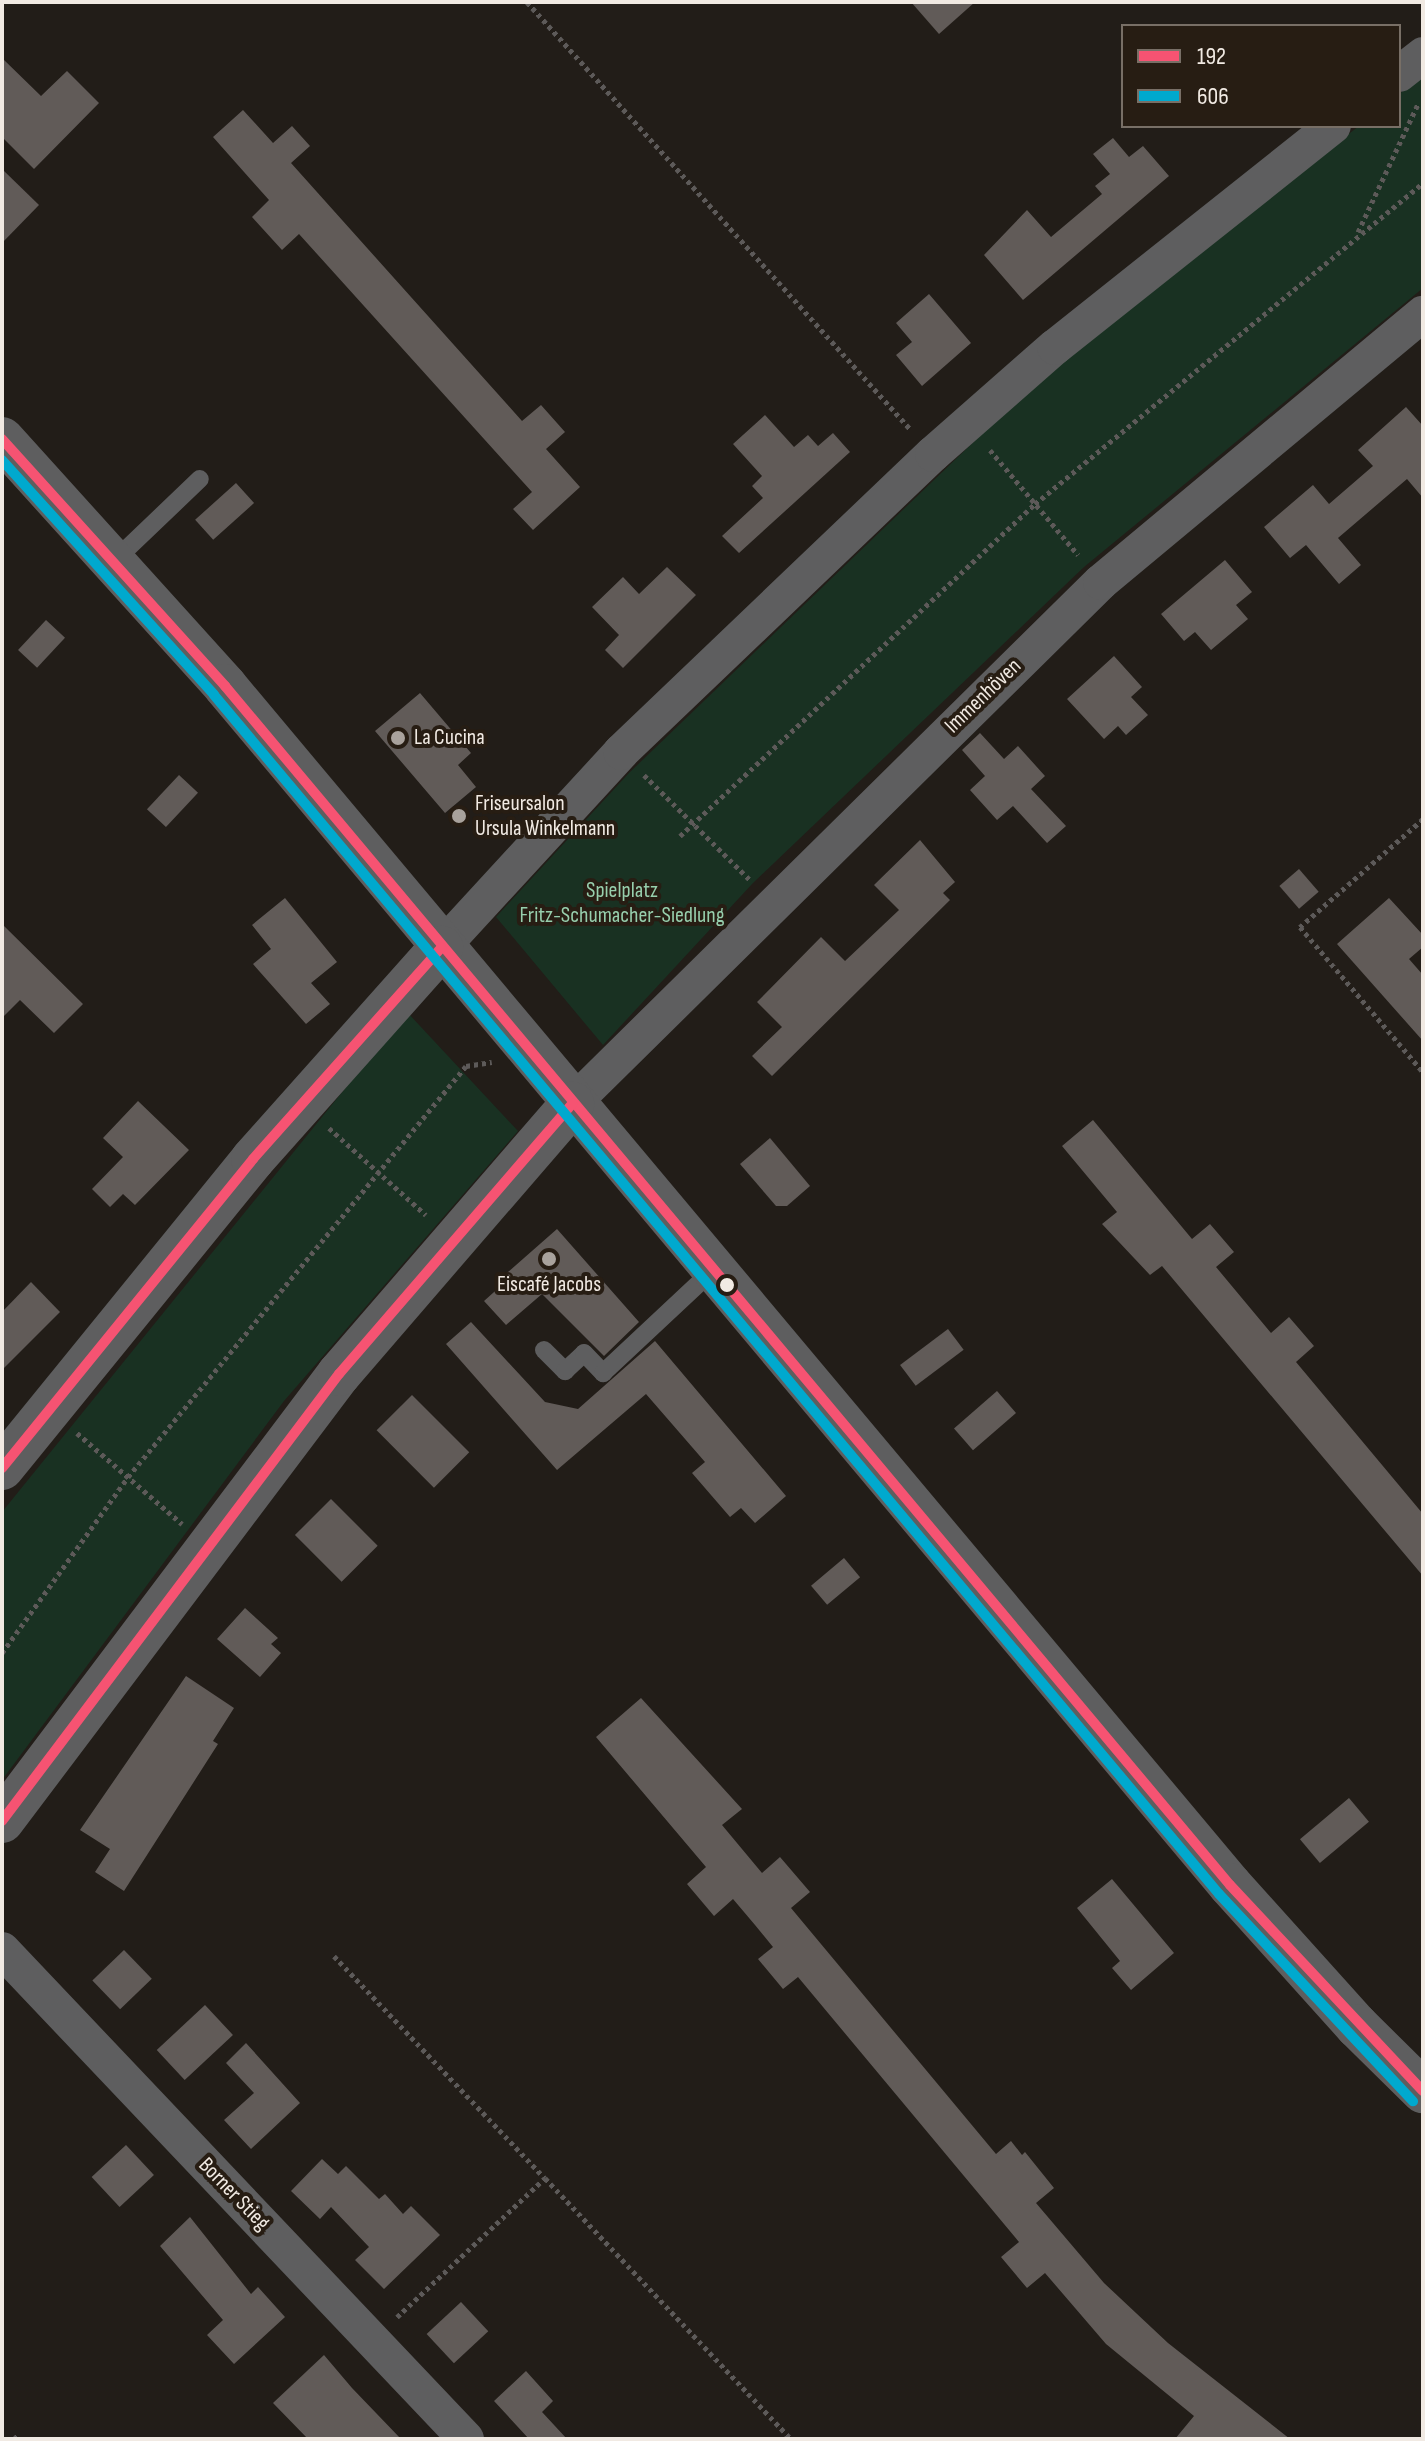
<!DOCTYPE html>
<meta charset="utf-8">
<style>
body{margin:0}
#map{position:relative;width:1425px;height:2441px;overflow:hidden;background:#221d18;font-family:"Sofia Sans Condensed",sans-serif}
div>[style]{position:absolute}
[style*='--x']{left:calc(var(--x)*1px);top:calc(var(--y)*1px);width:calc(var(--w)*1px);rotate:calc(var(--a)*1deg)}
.green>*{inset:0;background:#193122}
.building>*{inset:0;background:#615b58;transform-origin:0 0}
.path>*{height:5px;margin-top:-2.5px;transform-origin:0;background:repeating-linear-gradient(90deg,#5d5a59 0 4px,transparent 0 8px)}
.service>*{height:18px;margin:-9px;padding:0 9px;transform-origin:9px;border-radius:9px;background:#5e5e5f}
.minor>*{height:36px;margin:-18px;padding:0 18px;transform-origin:18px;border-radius:18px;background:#5e5e5f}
.tertiary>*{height:44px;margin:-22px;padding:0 22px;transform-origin:22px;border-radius:22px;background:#5e5e5f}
.bus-1>*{height:10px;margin:-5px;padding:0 5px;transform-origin:5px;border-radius:5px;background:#f65372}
.bus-2>*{height:10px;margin:-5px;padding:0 5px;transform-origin:5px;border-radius:5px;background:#00a9ce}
.dots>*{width:22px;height:22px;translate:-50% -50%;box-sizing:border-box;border:4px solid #271d13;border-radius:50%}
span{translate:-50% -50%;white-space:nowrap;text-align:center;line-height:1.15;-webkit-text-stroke:8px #271d13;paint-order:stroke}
.street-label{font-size:22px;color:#f1eae3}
.poi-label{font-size:22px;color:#f1eae3}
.left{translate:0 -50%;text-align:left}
.park-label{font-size:22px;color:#97cfad}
.frame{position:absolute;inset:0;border:4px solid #f1eae3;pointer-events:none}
.legend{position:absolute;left:1121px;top:24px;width:280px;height:104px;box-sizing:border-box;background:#271d13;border:2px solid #786f66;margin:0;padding:10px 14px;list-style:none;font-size:24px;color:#f1eae3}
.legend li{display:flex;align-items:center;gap:16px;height:40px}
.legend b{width:40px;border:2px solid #786f66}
</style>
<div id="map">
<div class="green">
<i style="clip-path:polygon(1423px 76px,1423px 288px,1084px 567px,753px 883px,603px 1045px,496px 917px,629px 773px,1061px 358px,1359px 126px,1399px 126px,1399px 94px)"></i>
<i style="clip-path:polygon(407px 1012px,518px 1131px,284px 1401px,2px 1780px,2px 1512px)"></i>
</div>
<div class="building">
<i style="clip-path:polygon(911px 2px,975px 2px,939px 34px)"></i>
<i style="clip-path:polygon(2px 58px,41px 96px,67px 71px,99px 103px,34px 169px,2px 137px)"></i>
<i style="clip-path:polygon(243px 110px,273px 143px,292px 126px,310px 146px,291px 163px,522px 421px,541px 405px,565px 432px,546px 449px,580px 487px,533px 530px,513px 509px,532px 492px,299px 234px,282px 250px,252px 217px,269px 200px,213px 137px)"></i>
<i style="clip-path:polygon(1113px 138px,1129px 157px,1143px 146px,1169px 176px,1023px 300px,984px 255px,1027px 210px,1051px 237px,1102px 194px,1095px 186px,1110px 174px,1093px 154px)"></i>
<i style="clip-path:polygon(2px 169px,39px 205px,2px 243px)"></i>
<i style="clip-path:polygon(929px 294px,971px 343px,922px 386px,896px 355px,912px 342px,896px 323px)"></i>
<i style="clip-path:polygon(1406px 407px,1423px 426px,1423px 498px,1407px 479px,1338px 538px,1361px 565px,1339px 584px,1306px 545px,1290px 558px,1264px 527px,1313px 485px,1329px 504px,1373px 466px,1358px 450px)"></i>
<i style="clip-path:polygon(765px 415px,794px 447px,808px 435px,818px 446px,833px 433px,850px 452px,739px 553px,722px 536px,763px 498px,752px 486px,762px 476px,733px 444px)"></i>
<i style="left:236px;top:483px;width:27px;height:55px;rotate:48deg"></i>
<i style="clip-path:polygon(1225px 560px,1252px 592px,1236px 605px,1248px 619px,1211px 650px,1195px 632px,1184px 641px,1161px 614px)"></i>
<i style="clip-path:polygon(667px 567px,696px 595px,623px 668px,605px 650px,619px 635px,592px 607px,623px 577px,639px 594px)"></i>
<i style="left:46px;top:620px;width:26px;height:41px;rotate:43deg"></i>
<i style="clip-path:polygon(1114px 656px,1142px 687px,1131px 697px,1148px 715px,1126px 735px,1118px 726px,1104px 739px,1067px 699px)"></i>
<i style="clip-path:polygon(420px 693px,471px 753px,458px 765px,476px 787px,445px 813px,375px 731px)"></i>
<i style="clip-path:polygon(980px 733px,1004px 759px,1018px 746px,1045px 776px,1031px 789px,1066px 826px,1047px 843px,1013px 806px,997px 820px,970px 790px,985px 776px,962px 750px)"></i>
<i style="left:179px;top:775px;width:26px;height:47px;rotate:43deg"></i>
<i style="clip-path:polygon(920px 840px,955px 882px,943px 893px,950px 900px,772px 1076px,752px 1056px,782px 1027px,757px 1002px,821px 937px,845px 961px,899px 910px,874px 885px)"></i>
<i style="left:1299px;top:869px;width:30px;height:26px;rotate:49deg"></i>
<i style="clip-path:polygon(285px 898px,337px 962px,311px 983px,330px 1004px,306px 1024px,253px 964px,271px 949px,252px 925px)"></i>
<i style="clip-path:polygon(1389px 898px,1423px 935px,1423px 947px,1409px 959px,1423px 975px,1423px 1041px,1337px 944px)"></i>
<i style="clip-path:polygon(2px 924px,83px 1004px,54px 1033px,20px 1000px,2px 1018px)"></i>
<i style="clip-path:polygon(138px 1101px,189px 1150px,135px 1205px,123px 1194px,110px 1207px,92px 1189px,123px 1157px,103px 1138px)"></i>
<i style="clip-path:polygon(1093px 1120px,1192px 1239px,1210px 1224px,1234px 1252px,1216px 1267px,1271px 1333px,1289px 1317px,1314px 1346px,1296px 1362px,1423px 1514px,1423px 1576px,1162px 1266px,1150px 1275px,1102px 1224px,1117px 1212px,1062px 1146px)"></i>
<i style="clip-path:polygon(770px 1138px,810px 1186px,787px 1206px,776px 1206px,740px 1164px)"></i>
<i style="clip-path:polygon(557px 1229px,639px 1322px,604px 1356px,542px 1294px,506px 1325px,484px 1301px,503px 1284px,499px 1280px)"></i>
<i style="clip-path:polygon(31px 1282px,60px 1312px,2px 1370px,2px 1312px)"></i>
<i style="clip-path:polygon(471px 1322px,545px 1402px,578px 1409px,655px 1341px,786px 1496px,755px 1523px,741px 1508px,730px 1517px,692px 1473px,705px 1462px,646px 1394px,557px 1470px,446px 1344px)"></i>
<i style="left:948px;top:1329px;width:26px;height:60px;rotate:53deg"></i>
<i style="left:997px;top:1391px;width:29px;height:57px;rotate:49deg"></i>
<i style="left:412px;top:1395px;width:81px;height:50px;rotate:45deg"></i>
<i style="left:331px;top:1499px;width:66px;height:51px;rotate:45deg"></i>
<i style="left:844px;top:1558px;width:25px;height:43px;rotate:50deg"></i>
<i style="clip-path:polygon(245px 1608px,278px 1638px,271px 1644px,281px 1653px,260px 1677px,217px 1639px)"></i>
<i style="clip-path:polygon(186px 1676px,234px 1708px,213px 1741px,218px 1744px,124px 1891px,95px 1872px,110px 1849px,80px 1830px)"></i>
<i style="clip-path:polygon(641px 1698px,742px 1809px,722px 1825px,762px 1873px,780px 1857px,810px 1892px,791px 1908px,996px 2154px,1011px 2141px,1022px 2155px,1025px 2152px,1054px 2188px,1036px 2203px,1104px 2283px,1168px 2343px,1290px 2439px,1175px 2439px,1194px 2416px,1106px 2344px,1045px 2273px,1027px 2288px,1001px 2257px,1019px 2242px,798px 1977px,783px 1989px,758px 1959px,773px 1947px,755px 1925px,733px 1899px,714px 1916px,687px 1884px,706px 1867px,596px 1737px)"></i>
<i style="left:1349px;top:1798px;width:31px;height:64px;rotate:50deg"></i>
<i style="clip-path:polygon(1112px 1879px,1174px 1953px,1131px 1990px,1112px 1968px,1120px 1961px,1077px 1908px)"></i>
<i style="left:124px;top:1950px;width:40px;height:44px;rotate:46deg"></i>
<i style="left:205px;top:2005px;width:41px;height:66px;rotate:47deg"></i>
<i style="clip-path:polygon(246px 2043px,300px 2103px,251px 2149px,224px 2120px,254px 2093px,226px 2063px)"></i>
<i style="left:126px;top:2145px;width:41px;height:47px;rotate:47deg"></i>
<i style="clip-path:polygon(322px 2159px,338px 2174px,346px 2166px,379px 2199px,385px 2194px,403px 2214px,411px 2206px,440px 2235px,384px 2289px,355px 2260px,369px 2247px,331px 2207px,320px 2219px,291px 2191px)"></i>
<i style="clip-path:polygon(190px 2217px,251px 2294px,258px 2287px,285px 2317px,234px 2364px,207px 2335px,223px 2320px,160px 2246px)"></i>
<i style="left:461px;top:2302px;width:40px;height:47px;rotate:47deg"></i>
<i style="clip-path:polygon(324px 2355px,352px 2388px,401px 2439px,308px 2439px,273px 2403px)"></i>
<i style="clip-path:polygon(526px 2371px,553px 2401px,542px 2412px,567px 2439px,529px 2439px,494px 2401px)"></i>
</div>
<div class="path">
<i style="--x:527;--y:2;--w:575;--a:48.1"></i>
<i style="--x:1358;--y:232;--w:141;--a:-64.9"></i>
<i style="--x:990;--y:450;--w:137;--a:50"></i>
<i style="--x:644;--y:775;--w:151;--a:44.7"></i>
<i style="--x:1423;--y:819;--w:164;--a:138.7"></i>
<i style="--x:1300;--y:927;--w:190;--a:49.7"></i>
<i style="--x:680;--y:836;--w:486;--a:-43.1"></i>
<i style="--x:1035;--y:504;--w:504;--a:-39.6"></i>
<i style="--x:329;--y:1128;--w:130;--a:41.9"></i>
<i style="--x:77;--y:1433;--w:139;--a:40.9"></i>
<i style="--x:2;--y:1653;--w:216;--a:-54.4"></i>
<i style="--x:128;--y:1477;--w:532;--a:-50.57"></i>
<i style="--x:466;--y:1066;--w:26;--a:-9"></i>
<i style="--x:334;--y:1956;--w:306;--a:46.5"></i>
<i style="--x:397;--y:2317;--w:203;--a:-43.2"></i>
<i style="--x:545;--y:2178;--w:359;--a:46.7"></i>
<i style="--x:14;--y:2439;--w:6;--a:-45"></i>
</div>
<div class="service">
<i style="--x:113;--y:562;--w:120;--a:-43.7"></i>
<i style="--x:544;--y:1350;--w:30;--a:45"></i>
<i style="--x:565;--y:1371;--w:26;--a:-43"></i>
<i style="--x:584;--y:1353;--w:28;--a:46"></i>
<i style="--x:603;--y:1373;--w:152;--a:-43.1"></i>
</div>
<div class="minor">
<i style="--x:1399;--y:74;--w:31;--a:-38"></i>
<i style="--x:441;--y:948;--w:266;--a:-47.4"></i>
<i style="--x:621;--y:752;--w:431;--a:-43.7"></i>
<i style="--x:933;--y:454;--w:162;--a:-41.3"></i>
<i style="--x:1055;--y:347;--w:355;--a:-38.5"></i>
<i style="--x:572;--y:1104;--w:743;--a:-44.62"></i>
<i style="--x:1101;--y:582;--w:419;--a:-39.8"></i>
<i style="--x:2;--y:1950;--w:674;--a:46.5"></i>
</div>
<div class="tertiary">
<i style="--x:2;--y:439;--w:333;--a:47.9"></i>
<i style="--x:225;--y:686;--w:1564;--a:50.03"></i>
<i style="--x:1230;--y:1885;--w:190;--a:48"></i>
<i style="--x:1357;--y:2026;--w:93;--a:44.6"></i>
<i style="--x:2;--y:1468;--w:398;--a:-50.9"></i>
<i style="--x:253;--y:1159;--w:283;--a:-48.3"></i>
<i style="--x:2;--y:1821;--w:560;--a:-52.99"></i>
<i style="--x:339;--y:1374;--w:357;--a:-49.2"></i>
</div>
<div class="bus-1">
<i style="--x:2;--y:439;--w:333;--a:47.9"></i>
<i style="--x:225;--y:686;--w:1564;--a:50.03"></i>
<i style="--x:1230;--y:1885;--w:282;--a:46.9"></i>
<i style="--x:2;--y:1468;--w:398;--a:-50.9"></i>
<i style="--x:253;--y:1159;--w:283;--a:-48.3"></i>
<i style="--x:2;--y:1821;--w:560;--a:-52.99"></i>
<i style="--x:339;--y:1374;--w:357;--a:-49.2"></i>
</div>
<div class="bus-2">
<i style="--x:2;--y:460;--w:316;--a:47.9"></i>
<i style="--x:214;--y:695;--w:1564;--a:50.03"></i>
<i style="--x:1219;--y:1894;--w:284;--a:46.9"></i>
</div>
<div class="dots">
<i style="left:398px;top:738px;background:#a9a29c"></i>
<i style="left:459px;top:816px;background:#a9a29c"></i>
<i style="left:549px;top:1259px;background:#a9a29c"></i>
<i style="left:727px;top:1285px;background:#f1eae3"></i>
</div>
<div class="street-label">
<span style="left:983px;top:696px;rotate:-44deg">Immenhöven</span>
<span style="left:234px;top:2194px;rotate:46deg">Borner Stieg</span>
</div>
<div class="poi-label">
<span class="left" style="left:414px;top:738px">La Cucina</span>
<span class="left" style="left:475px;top:816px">Friseursalon<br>Ursula Winkelmann</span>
<span style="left:549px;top:1285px">Eiscafé Jacobs</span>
</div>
<div class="park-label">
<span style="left:622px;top:903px">Spielplatz<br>Fritz-Schumacher-Siedlung</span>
</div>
<div class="frame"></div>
<ul class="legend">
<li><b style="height:10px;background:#f65372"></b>192</li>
<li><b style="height:10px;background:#00a9ce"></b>606</li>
</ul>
</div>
